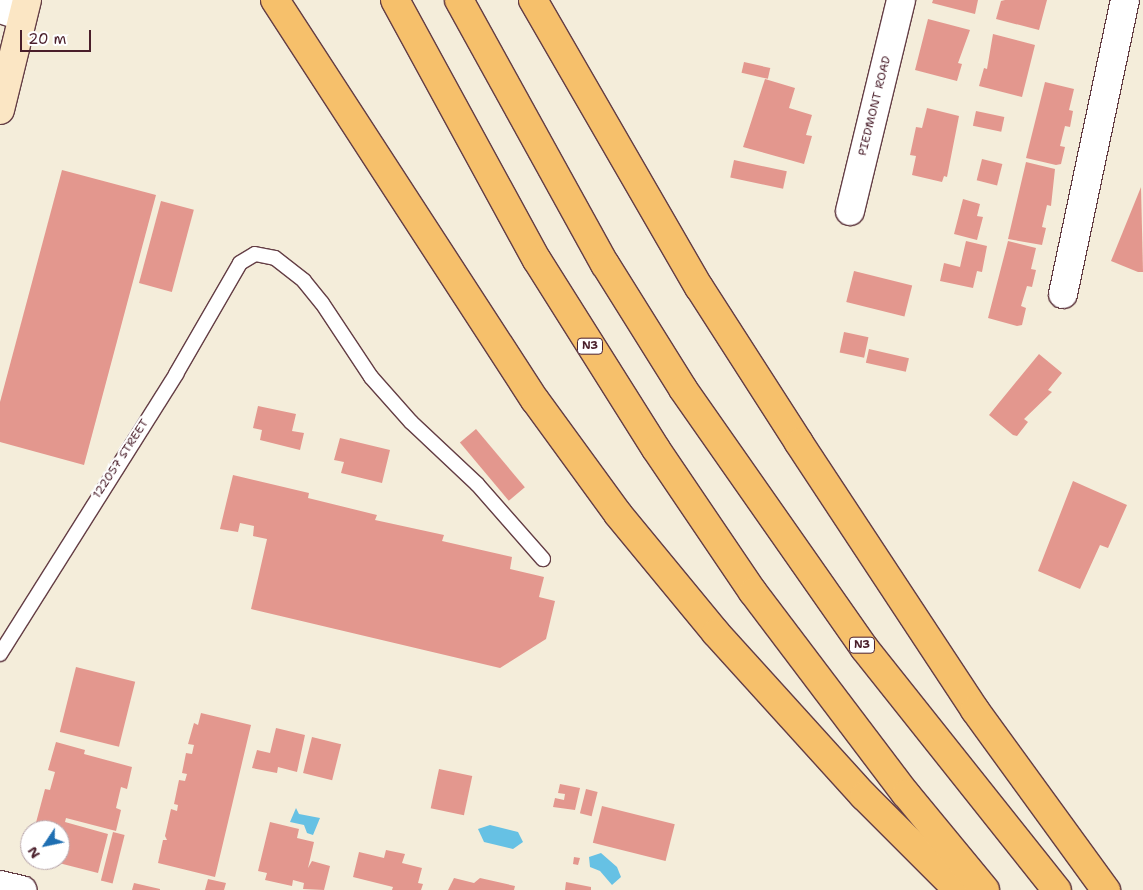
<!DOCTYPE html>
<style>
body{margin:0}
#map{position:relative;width:1143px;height:890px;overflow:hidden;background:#f4edda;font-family:"Shantell Sans",sans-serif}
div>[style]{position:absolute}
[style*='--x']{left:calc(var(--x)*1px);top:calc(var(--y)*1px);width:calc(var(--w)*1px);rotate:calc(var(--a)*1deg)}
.water>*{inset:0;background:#66c1e4}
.building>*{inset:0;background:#e3978e;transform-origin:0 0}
.roads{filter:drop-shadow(1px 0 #643e45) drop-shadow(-1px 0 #643e45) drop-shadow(0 1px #643e45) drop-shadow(0 -1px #643e45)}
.service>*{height:14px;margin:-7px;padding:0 7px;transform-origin:7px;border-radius:7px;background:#fff}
.minor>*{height:28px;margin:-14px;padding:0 14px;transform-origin:14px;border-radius:14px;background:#fff}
.secondary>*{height:28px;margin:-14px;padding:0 14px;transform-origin:14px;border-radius:14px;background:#fbe6c4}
.motorway>*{height:28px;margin:-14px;padding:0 14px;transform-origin:14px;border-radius:14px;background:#f6c06b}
span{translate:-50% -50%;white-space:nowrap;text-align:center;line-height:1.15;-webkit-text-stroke:5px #fff;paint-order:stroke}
.shield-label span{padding:1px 4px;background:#fff;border:1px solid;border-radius:4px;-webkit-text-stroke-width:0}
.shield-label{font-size:11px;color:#4a1f2b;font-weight:700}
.street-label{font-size:12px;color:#4a1f2b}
.north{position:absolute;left:20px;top:820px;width:50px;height:50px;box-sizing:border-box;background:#fff;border:1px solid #b7a5aa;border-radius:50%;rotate:236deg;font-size:14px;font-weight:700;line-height:20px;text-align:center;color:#4a1f2b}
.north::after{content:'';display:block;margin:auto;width:18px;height:22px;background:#1f6fb2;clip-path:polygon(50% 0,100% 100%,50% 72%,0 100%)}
.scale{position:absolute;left:20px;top:30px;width:71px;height:22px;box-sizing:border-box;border:2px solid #4a1f2b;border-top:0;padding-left:6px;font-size:15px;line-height:18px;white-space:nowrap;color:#4a1f2b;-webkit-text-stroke:4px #fff;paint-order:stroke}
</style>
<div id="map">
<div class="water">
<i style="clip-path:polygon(296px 808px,299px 814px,320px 818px,313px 835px,307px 833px,304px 825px,290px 822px)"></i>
<i style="clip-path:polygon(490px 825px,518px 832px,523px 842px,513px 849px,484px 842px,478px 829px)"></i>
<i style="clip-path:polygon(601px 853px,617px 867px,621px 877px,612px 885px,600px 871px,590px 867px,589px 857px)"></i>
</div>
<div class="building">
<i style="clip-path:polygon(933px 0,978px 0,975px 14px,932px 3px)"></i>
<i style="clip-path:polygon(1005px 0,1047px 0,1039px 30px,996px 19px,1001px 1px)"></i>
<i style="clip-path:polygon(928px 19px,970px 30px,958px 63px,962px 64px,957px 81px,915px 70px)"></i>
<i style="clip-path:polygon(993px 34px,1035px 45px,1022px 97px,979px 86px,984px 68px,987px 69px)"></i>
<i style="left:744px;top:62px;width:27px;height:11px;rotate:13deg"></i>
<i style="clip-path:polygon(765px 79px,795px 88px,789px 108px,812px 115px,806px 135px,812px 136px,804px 164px,743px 147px)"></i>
<i style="clip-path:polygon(1045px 82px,1074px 89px,1069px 110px,1073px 111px,1070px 127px,1065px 126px,1060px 146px,1065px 147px,1061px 164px,1056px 165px,1026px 158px)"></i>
<i style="clip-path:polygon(927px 108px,959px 116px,947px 177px,944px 176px,942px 182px,912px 175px,916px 156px,910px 155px,916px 127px,922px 128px)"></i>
<i style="left:976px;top:111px;width:29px;height:15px;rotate:12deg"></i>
<i style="left:982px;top:159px;width:21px;height:22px;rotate:14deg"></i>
<i style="left:734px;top:160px;width:54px;height:18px;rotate:12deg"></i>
<i style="clip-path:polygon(1026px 162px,1055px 169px,1051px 206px,1047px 205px,1042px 227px,1046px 228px,1042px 245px,1008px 239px)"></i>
<i style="clip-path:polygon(62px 170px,156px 195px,84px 465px,0 442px,0 402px)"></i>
<i style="clip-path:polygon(1141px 187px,1143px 272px,1138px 272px,1111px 261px)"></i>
<i style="clip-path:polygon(963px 199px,980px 204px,977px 216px,983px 217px,977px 240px,954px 234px)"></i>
<i style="left:161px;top:201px;width:34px;height:85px;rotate:15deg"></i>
<i style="clip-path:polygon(966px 241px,987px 246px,982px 272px,977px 271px,973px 288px,940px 281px,944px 263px,960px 267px)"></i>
<i style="clip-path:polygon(1008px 241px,1036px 248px,1031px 269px,1036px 270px,1032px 287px,1027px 286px,1021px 306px,1026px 308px,1022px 325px,1017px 326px,988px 318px)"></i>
<i style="left:854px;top:271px;width:60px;height:32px;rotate:14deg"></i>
<i style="left:844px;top:332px;width:25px;height:21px;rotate:12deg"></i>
<i style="left:869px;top:349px;width:41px;height:14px;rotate:13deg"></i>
<i style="clip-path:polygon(1039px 354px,1062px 373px,1048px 390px,1052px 392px,1024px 419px,1028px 422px,1017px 436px,1013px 435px,989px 415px)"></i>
<i style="clip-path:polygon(258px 406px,296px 414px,292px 431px,304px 433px,300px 450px,260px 440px,262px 430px,253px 428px)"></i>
<i style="left:476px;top:429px;width:76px;height:21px;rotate:50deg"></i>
<i style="clip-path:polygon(340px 438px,390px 450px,382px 483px,341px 473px,344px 462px,334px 460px)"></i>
<i style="clip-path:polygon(233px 475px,309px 493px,308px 498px,377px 515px,375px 520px,444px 535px,442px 541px,512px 557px,510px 569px,544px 577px,539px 597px,555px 601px,546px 639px,500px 668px,251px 609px,267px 539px,253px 536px,254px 526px,240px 523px,238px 532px,220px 529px)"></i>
<i style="clip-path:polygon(1073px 481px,1127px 505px,1108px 548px,1100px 545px,1080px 589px,1038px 571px)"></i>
<i style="left:76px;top:667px;width:61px;height:67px;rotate:14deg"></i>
<i style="clip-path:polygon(201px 713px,251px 725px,215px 877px,158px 863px,163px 840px,167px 840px,165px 836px,171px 809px,177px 811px,178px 805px,174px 804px,179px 780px,185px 781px,187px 774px,182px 773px,186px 753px,192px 754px,194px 745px,188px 744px,194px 723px,198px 725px)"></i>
<i style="clip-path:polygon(276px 728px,305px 735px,297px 772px,278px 767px,277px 773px,252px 768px,257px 750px,270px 753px)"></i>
<i style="left:312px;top:737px;width:30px;height:37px;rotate:14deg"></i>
<i style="clip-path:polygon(56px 742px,85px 750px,84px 754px,132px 767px,127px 789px,121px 787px,116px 808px,121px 810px,116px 831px,66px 818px,65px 822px,108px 834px,98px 873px,51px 861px,60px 860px,60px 830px,34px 830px,45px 789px,50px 790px,55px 772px,48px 770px)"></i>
<i style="left:439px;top:769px;width:34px;height:40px;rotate:12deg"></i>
<i style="clip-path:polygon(560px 784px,580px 788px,575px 810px,553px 807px,555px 798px,564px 800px,565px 794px,558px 793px)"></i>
<i style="left:586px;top:789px;width:12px;height:25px;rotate:14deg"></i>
<i style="left:602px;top:806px;width:75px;height:38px;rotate:14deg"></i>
<i style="clip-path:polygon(270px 822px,299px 829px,297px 838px,314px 842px,308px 868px,312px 861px,330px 866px,324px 890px,303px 889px,304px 883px,293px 880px,292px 886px,265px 880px,267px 873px,258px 871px)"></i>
<i style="left:113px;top:832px;width:12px;height:50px;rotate:14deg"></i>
<i style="clip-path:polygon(386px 850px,405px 854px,402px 863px,422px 868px,418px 883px,423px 884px,421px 890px,392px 890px,393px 887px,353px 877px,359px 852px,384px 858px)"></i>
<i style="clip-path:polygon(574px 857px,580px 858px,578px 865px,573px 864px)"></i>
<i style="clip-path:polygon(454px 878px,474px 883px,480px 878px,515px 886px,514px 890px,448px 890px)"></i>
<i style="clip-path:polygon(208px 879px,226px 883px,224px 890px,205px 890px)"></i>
<i style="clip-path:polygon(566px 882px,591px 887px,591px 890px,565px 890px)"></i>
<i style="clip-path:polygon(134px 883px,160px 889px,160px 890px,132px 890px)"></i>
</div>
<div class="roads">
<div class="service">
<i style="--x:0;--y:654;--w:331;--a:-57.8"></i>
<i style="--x:176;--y:374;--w:128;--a:-60"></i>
<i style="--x:240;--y:263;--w:17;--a:-31"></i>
<i style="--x:255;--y:254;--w:20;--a:11"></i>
<i style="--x:275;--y:258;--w:37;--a:38"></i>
<i style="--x:304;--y:281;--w:28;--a:51"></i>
<i style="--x:322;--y:303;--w:89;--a:56.5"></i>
<i style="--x:371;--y:377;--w:60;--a:48.4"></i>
<i style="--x:411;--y:422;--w:91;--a:43.2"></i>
<i style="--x:477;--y:484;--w:100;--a:48.7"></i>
</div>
<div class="minor">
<i style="--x:0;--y:9;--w:23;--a:18"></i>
<i style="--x:850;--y:211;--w:217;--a:-76.4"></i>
<i style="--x:1063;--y:294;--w:300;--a:-78.1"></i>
<i style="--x:0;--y:885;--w:23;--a:13"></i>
</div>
<div class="secondary">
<i style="--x:0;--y:110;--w:113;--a:-76.2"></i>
</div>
<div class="motorway">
<i style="--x:275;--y:0;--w:477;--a:57"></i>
<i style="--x:535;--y:400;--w:141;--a:53.9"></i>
<i style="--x:618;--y:514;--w:154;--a:50.5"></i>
<i style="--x:716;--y:633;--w:220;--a:47.8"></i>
<i style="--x:864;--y:796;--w:133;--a:45"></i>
<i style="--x:395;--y:0;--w:296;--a:61.4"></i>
<i style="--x:537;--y:260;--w:223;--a:57.8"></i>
<i style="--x:656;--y:449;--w:173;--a:55.9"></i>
<i style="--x:753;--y:592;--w:253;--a:52.9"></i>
<i style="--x:906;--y:794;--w:124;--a:50.5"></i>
<i style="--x:459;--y:0;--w:302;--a:61.1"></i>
<i style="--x:605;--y:264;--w:147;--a:58"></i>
<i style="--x:683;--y:389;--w:317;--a:55"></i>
<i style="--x:865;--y:649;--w:308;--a:51.5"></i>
<i style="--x:533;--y:0;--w:332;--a:60"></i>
<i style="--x:699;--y:287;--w:185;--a:57.3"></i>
<i style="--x:799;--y:443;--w:320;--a:56.6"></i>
<i style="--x:975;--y:710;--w:223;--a:54"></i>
</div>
</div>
<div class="shield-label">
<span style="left:590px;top:346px">N3</span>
<span style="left:862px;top:645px">N3</span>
</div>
<div class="street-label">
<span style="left:875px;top:106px;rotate:-76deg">PIEDMONT ROAD</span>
<span style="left:121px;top:459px;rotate:-57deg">122057 STREET</span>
</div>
<div class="north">N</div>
<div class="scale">20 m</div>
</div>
